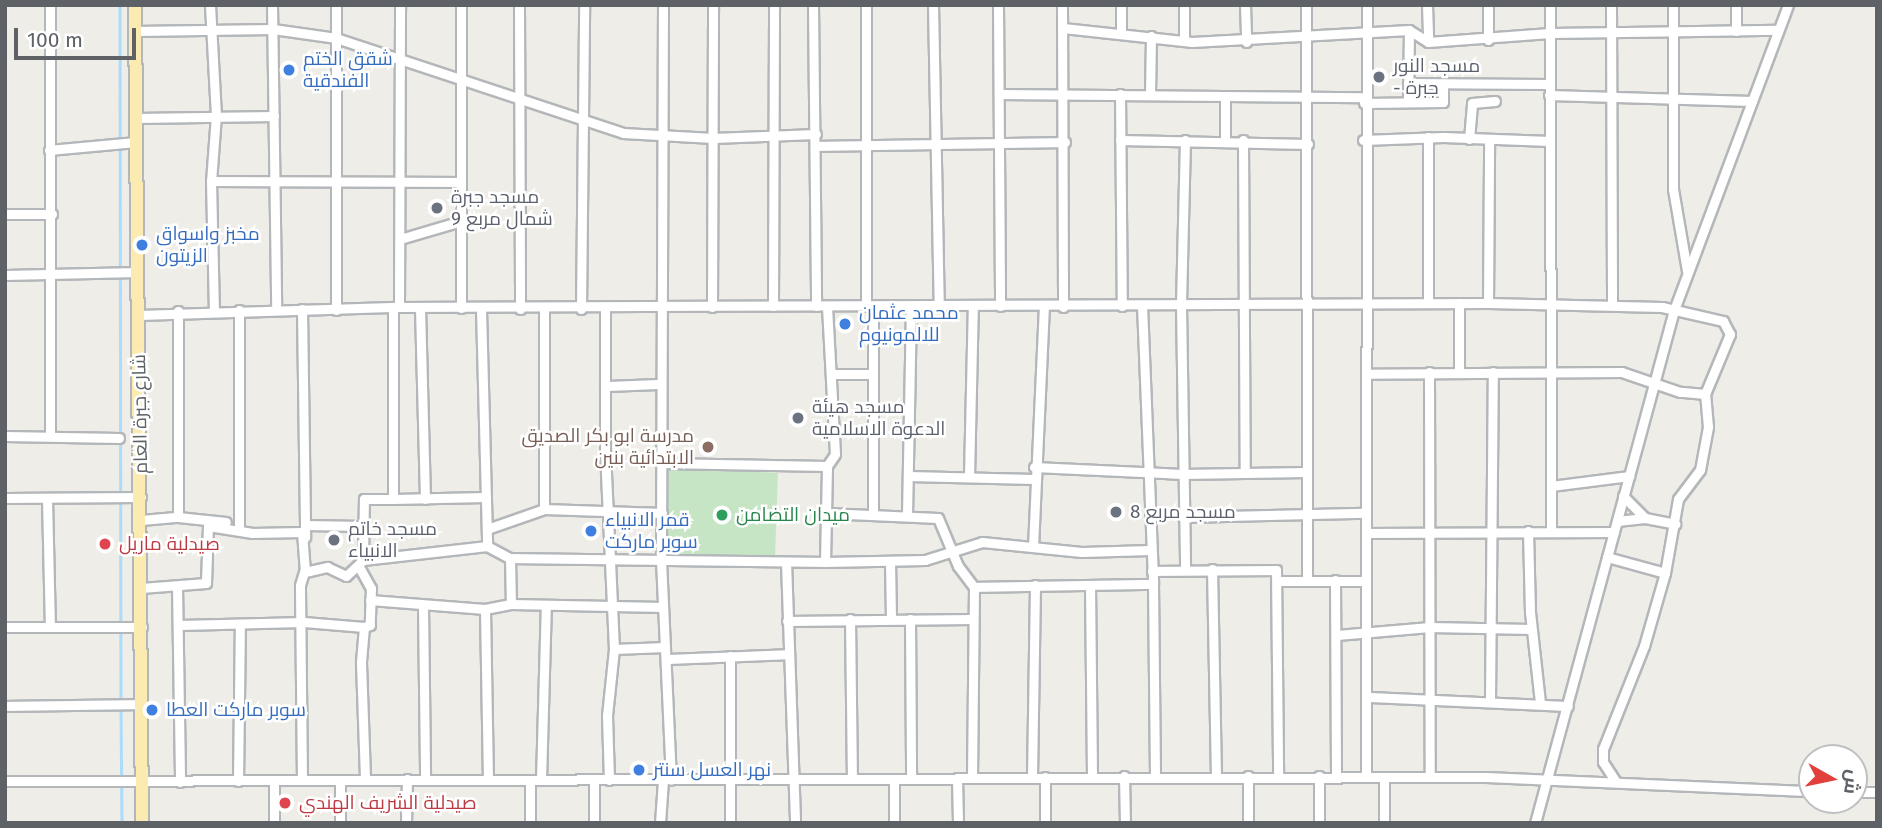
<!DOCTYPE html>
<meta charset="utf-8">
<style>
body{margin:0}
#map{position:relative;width:1882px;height:828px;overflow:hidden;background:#efede7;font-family:"Fira Sans",Cairo,sans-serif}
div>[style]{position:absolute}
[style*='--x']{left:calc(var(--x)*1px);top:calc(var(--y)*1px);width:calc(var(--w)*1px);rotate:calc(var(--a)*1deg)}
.green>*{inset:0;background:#c6e5c5;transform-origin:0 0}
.stream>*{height:2.5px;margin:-1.25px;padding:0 1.25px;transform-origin:1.25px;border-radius:1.25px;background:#abdcfb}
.roads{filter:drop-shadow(2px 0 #b4b7ba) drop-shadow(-2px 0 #b4b7ba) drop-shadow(0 2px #b4b7ba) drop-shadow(0 -2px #b4b7ba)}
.minor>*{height:9px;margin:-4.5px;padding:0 4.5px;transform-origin:4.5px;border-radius:4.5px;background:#fff}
.major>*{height:12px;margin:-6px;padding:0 6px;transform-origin:6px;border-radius:6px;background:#fbebb0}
.dots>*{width:19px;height:19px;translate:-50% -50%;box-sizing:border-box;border:4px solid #fff;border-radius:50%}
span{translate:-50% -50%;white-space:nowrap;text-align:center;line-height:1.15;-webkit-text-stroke:5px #fff;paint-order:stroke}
.shop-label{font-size:19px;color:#366cbe}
.left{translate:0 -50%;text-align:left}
.worship-label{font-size:19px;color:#5b616d}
.street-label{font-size:19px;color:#5e6266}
.education-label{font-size:19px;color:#785e54}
.right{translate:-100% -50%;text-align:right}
.leisure-label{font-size:19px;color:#27864d}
.health-label{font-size:19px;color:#be3a42}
.frame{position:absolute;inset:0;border:7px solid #5e6266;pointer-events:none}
.north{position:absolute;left:1798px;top:744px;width:70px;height:70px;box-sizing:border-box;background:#fff;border:2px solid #bfc0c2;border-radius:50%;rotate:99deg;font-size:19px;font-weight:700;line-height:28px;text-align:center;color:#5e6266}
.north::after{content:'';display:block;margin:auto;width:24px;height:32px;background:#e1403b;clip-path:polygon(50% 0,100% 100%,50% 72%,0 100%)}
.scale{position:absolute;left:14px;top:28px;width:122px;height:32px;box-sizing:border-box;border:4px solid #5e6266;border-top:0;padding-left:9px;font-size:21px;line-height:24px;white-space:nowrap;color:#5e6266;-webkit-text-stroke:5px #fff;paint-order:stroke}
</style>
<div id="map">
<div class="green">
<i style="left:668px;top:469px;width:110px;height:88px;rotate:2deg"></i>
</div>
<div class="stream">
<i style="--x:120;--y:5;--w:697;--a:89.92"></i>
<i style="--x:121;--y:708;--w:115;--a:89.5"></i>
</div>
<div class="roads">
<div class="minor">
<i style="--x:210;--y:5;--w:110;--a:86.9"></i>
<i style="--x:216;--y:115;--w:66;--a:94.3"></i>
<i style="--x:211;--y:181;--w:129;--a:88.7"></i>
<i style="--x:272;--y:5;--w:305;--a:89.2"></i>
<i style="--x:336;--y:5;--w:305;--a:90"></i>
<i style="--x:461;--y:5;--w:303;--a:90"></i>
<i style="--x:519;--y:5;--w:304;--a:89.8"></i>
<i style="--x:663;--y:5;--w:555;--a:90.21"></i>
<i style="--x:661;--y:560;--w:220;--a:87.4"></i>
<i style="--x:813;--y:5;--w:301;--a:89.4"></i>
<i style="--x:866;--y:5;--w:301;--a:90"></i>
<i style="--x:933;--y:5;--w:301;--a:88.9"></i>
<i style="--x:998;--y:5;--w:301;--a:89.6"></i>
<i style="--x:1062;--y:5;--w:302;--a:89.8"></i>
<i style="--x:1121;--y:5;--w:27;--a:90"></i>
<i style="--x:1245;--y:5;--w:37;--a:88"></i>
<i style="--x:1306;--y:5;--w:575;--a:89.9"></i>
<i style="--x:1427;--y:5;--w:37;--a:88"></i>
<i style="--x:1488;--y:5;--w:35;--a:90"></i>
<i style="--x:1550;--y:5;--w:525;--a:89.89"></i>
<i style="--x:1611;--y:5;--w:300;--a:89.8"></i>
<i style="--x:1673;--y:5;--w:184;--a:90"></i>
<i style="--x:1673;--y:189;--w:83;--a:80.3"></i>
<i style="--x:1063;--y:28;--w:130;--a:6.2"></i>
<i style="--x:1192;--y:42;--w:217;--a:-3.2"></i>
<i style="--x:1409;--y:30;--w:22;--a:32"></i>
<i style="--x:1428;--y:42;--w:122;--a:-4.2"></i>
<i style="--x:1550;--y:33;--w:228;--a:-0.8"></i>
<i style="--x:135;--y:31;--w:138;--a:-0.8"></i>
<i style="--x:273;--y:29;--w:64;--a:8.1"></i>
<i style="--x:336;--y:38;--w:302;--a:18.3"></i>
<i style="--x:623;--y:133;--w:90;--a:3.2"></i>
<i style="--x:713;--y:138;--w:103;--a:-2.2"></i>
<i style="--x:1736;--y:31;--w:26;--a:-90"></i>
<i style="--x:1184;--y:41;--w:36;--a:-90"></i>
<i style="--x:1408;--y:83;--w:141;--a:0.4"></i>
<i style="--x:1000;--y:94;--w:364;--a:0.5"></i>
<i style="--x:1120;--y:94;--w:212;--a:89.5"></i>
<i style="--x:1150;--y:94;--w:58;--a:-89"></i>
<i style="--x:1549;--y:95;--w:203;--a:1.7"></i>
<i style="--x:1408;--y:101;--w:71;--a:-89.2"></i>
<i style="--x:1364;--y:103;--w:79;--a:-0.7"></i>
<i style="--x:1443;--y:102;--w:18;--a:-90"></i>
<i style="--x:136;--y:118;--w:138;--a:-0.8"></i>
<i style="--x:1469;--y:139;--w:36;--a:-85"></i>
<i style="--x:1472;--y:103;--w:23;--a:-5"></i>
<i style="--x:1120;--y:140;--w:188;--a:1.2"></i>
<i style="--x:1185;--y:140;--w:165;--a:91.4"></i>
<i style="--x:1181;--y:305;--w:265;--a:89.1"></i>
<i style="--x:1225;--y:140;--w:44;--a:-90"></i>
<i style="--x:1243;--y:140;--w:333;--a:89.7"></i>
<i style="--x:1363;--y:140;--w:80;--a:-2.1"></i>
<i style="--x:1443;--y:137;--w:107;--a:2.1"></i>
<i style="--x:816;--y:146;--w:249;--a:-0.9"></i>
<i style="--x:49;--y:150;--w:87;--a:-5.3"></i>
<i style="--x:211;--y:181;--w:249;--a:0.2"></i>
<i style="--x:5;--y:214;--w:47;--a:0"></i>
<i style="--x:400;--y:239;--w:64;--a:-16.4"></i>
<i style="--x:5;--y:275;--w:133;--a:-1.3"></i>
<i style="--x:1428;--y:303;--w:166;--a:-90"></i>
<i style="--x:1459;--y:303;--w:69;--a:90"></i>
<i style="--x:1488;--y:303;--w:163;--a:-89.6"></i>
<i style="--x:1142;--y:305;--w:279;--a:87.7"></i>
<i style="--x:1153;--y:584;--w:192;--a:89.4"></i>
<i style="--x:773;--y:306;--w:301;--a:-89.8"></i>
<i style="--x:399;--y:307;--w:302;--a:-89.8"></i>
<i style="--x:712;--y:307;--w:302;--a:-89.8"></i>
<i style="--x:420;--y:308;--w:191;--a:88.5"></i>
<i style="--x:302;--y:309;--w:228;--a:89.2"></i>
<i style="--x:481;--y:309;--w:237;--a:88.5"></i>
<i style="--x:581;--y:309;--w:304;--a:-89.4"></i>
<i style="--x:605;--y:309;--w:142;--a:90"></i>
<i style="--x:605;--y:451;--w:198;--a:87.4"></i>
<i style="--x:614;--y:649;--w:67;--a:96"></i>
<i style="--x:607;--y:716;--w:64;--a:88.2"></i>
<i style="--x:239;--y:310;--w:216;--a:90"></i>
<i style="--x:544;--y:310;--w:199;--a:90"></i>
<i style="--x:178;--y:311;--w:206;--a:90"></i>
<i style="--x:139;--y:315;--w:260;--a:-1.8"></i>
<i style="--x:399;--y:307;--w:1089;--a:-0.21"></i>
<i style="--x:1488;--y:303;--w:174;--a:1.3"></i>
<i style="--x:1662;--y:307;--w:63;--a:12.9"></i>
<i style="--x:1723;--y:321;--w:15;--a:62"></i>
<i style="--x:1730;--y:334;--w:65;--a:112.6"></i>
<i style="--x:1705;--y:394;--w:25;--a:-175"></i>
<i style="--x:1680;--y:392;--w:61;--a:-161"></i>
<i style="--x:1622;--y:372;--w:256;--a:179.6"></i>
<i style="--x:1429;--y:372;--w:405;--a:89.9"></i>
<i style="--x:831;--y:374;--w:42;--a:0"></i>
<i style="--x:605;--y:386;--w:55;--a:-2.1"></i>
<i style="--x:5;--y:436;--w:114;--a:1"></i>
<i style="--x:50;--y:436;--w:431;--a:-90"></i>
<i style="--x:662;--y:463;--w:165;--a:1"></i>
<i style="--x:1034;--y:467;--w:148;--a:2.7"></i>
<i style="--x:1182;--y:474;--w:124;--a:-0.9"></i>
<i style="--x:908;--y:476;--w:126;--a:1.4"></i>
<i style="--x:969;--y:476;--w:170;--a:-88.7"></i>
<i style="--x:1551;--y:486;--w:79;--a:-7.3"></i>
<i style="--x:1623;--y:496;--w:31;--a:45"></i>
<i style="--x:5;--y:498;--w:136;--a:-0.4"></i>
<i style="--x:47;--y:498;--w:129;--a:88.7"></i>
<i style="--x:393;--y:499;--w:93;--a:-1.2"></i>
<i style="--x:825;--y:513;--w:113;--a:2.5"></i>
<i style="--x:938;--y:518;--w:52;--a:67.4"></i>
<i style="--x:958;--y:566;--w:26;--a:53"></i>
<i style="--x:974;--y:587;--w:179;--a:-1"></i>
<i style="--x:873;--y:514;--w:208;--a:-90"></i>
<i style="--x:907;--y:515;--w:209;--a:-88.9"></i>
<i style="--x:1183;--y:517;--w:182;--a:-1.3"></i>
<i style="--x:141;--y:520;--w:37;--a:-5"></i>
<i style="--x:178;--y:517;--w:48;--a:5.9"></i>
<i style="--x:1617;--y:521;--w:28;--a:-6"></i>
<i style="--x:1645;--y:518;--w:31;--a:11"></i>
<i style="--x:305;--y:525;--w:58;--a:1"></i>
<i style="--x:487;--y:529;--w:60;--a:-19.3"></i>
<i style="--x:544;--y:509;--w:118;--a:1.9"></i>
<i style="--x:1528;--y:531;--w:81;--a:88.6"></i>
<i style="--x:1530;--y:612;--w:91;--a:83.7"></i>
<i style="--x:1366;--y:533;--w:248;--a:-0.2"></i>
<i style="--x:1033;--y:547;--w:241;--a:-87.4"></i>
<i style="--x:1607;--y:557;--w:60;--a:15.4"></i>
<i style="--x:510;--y:558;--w:46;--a:88.8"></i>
<i style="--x:363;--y:560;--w:61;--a:-89.1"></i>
<i style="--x:364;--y:499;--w:29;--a:0"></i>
<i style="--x:393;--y:499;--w:190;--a:-90"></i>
<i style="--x:890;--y:561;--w:58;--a:89"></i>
<i style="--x:786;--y:562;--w:261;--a:88"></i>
<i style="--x:825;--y:562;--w:100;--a:-1.1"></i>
<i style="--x:925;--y:560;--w:60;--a:-17.5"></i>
<i style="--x:982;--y:542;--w:100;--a:5.7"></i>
<i style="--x:1082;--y:552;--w:68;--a:-1.7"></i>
<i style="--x:358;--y:565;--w:26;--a:61"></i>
<i style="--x:371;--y:588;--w:37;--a:92"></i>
<i style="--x:370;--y:625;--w:6;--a:162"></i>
<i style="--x:364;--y:627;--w:36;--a:95"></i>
<i style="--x:361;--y:663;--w:117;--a:88"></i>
<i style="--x:1212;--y:569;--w:207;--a:88.9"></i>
<i style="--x:1152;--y:571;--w:124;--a:-0.5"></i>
<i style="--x:1276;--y:570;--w:206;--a:89.4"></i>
<i style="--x:1335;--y:580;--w:196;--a:89.7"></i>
<i style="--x:1277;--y:581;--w:88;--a:0"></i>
<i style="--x:1090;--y:585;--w:191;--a:89.4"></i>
<i style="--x:177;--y:586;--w:196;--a:89.1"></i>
<i style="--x:141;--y:588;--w:65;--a:-4.4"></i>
<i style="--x:206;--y:583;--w:57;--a:-88"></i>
<i style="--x:208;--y:526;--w:45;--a:9"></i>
<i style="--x:252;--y:533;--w:50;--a:-1.1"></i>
<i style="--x:302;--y:532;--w:40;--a:85.7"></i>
<i style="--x:305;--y:572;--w:23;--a:-13"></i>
<i style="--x:327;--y:567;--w:21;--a:25"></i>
<i style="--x:346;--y:576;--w:23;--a:-43"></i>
<i style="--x:363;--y:560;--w:125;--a:-6.4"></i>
<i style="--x:487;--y:546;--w:26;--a:28"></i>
<i style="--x:510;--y:558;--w:315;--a:0.7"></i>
<i style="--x:825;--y:562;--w:96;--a:-88.8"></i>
<i style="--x:827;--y:466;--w:14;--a:-56"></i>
<i style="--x:835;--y:454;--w:148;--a:-93.1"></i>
<i style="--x:370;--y:600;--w:115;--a:4.5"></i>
<i style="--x:485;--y:609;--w:26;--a:-11"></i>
<i style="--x:511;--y:604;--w:152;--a:1.1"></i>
<i style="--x:423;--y:605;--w:174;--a:89.3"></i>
<i style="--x:485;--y:609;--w:170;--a:89"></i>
<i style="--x:850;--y:619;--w:160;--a:89.3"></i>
<i style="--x:910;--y:619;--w:159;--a:89.6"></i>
<i style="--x:787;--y:621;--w:186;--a:-0.6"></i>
<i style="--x:179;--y:625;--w:125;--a:-1.4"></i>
<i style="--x:304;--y:622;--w:60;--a:4.8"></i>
<i style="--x:5;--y:627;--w:137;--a:0"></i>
<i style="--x:1337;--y:635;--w:93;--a:-4.9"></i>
<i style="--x:1430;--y:627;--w:101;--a:1.1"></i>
<i style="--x:614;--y:649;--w:51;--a:-2.2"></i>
<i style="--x:730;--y:656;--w:167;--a:90"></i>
<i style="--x:666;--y:659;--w:122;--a:-2.3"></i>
<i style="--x:1369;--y:697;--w:199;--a:2.6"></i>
<i style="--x:1490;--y:700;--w:328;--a:-89.5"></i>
<i style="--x:5;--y:706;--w:137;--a:-0.8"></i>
<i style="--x:1124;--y:776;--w:47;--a:88.8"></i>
<i style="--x:1032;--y:777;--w:192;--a:-89.1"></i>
<i style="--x:1366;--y:777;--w:772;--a:-89.93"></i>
<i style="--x:1384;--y:777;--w:46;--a:90"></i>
<i style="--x:957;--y:778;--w:45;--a:88.7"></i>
<i style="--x:972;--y:778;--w:191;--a:-89.4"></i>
<i style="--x:894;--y:779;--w:44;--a:90"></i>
<i style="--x:274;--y:780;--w:43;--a:90"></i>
<i style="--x:302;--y:780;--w:195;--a:-90.6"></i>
<i style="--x:300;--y:585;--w:17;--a:-73"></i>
<i style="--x:340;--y:780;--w:43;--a:90"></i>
<i style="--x:541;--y:780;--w:174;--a:-88.4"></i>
<i style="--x:594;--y:780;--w:43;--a:90"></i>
<i style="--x:5;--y:781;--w:1481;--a:-0.15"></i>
<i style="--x:1486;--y:777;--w:326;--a:2.5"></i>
<i style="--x:238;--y:781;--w:156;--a:-89.3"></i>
<i style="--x:1616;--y:782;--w:24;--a:-123"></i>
<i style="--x:1603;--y:762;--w:13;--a:-90"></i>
<i style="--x:1603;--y:749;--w:111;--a:-68.3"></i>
<i style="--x:1644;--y:646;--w:76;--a:-74"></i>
<i style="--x:1665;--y:573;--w:75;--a:-80"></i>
<i style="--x:1678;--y:499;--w:36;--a:-53"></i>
<i style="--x:1700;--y:470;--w:44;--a:-79.5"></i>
<i style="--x:1708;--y:427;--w:33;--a:-95"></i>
<i style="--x:1854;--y:792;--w:23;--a:0"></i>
<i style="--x:406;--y:823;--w:44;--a:-88.7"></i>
<i style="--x:530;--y:823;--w:43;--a:-90"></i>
<i style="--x:660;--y:823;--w:43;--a:-86"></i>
<i style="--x:1045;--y:823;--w:46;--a:-90"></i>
<i style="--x:1248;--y:823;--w:47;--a:-90"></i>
<i style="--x:1319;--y:823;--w:47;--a:-90"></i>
<i style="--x:1535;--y:823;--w:531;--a:-74.84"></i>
<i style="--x:1674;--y:310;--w:326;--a:-69.5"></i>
</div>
<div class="major">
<i style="--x:135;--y:5;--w:818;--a:89.51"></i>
</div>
</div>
<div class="dots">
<i style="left:289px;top:70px;background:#3f7fe0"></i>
<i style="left:1379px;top:77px;background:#6b7280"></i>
<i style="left:437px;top:208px;background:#6b7280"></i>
<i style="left:142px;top:245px;background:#3f7fe0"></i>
<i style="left:845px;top:324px;background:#3f7fe0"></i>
<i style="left:798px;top:418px;background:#6b7280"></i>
<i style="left:708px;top:447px;background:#8d6e63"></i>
<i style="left:1116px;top:512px;background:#6b7280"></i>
<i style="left:722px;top:515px;background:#2e9e5b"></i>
<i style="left:591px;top:531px;background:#3f7fe0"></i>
<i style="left:334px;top:540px;background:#6b7280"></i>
<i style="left:105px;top:544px;background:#e0444e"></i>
<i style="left:152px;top:710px;background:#3f7fe0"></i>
<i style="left:639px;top:770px;background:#3f7fe0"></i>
<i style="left:285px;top:803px;background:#e0444e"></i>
</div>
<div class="shop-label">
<span class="left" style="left:303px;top:70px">شقق الختم<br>الفندقية</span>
<span class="left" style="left:156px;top:245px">مخبز واسواق<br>الزيتون</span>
<span class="left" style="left:859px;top:324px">محمد عثمان<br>للالمونيوم</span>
<span class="left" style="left:605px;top:531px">قمر الانبياء<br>سوبر ماركت</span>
<span class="left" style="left:166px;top:710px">سوبر ماركت العطا</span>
<span class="left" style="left:653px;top:770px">نهر العسل سنتر</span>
</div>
<div class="worship-label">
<span class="left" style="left:1393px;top:77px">مسجد النور<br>- جبرة</span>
<span class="left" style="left:451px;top:208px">مسجد جبرة<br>شمال مربع 9</span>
<span class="left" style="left:812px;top:418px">مسجد هيئة<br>الدعوة الاسلامية</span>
<span class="left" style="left:1130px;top:512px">مسجد مربع 8</span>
<span class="left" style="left:348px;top:540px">مسجد خاتم<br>الانبياء</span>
</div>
<div class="street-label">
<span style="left:140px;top:414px;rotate:-91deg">شارع جبرة العام</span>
</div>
<div class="education-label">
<span class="right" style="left:694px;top:447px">مدرسة ابو بكر الصديق<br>الابتدائية بنين</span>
</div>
<div class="leisure-label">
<span class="left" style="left:736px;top:515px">ميدان التضامن</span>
</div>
<div class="health-label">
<span class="left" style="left:119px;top:544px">صيدلية ماريل</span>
<span class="left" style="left:299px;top:803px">صيدلية الشريف الهندي</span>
</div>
<div class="frame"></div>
<div class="north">ش</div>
<div class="scale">100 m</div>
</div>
